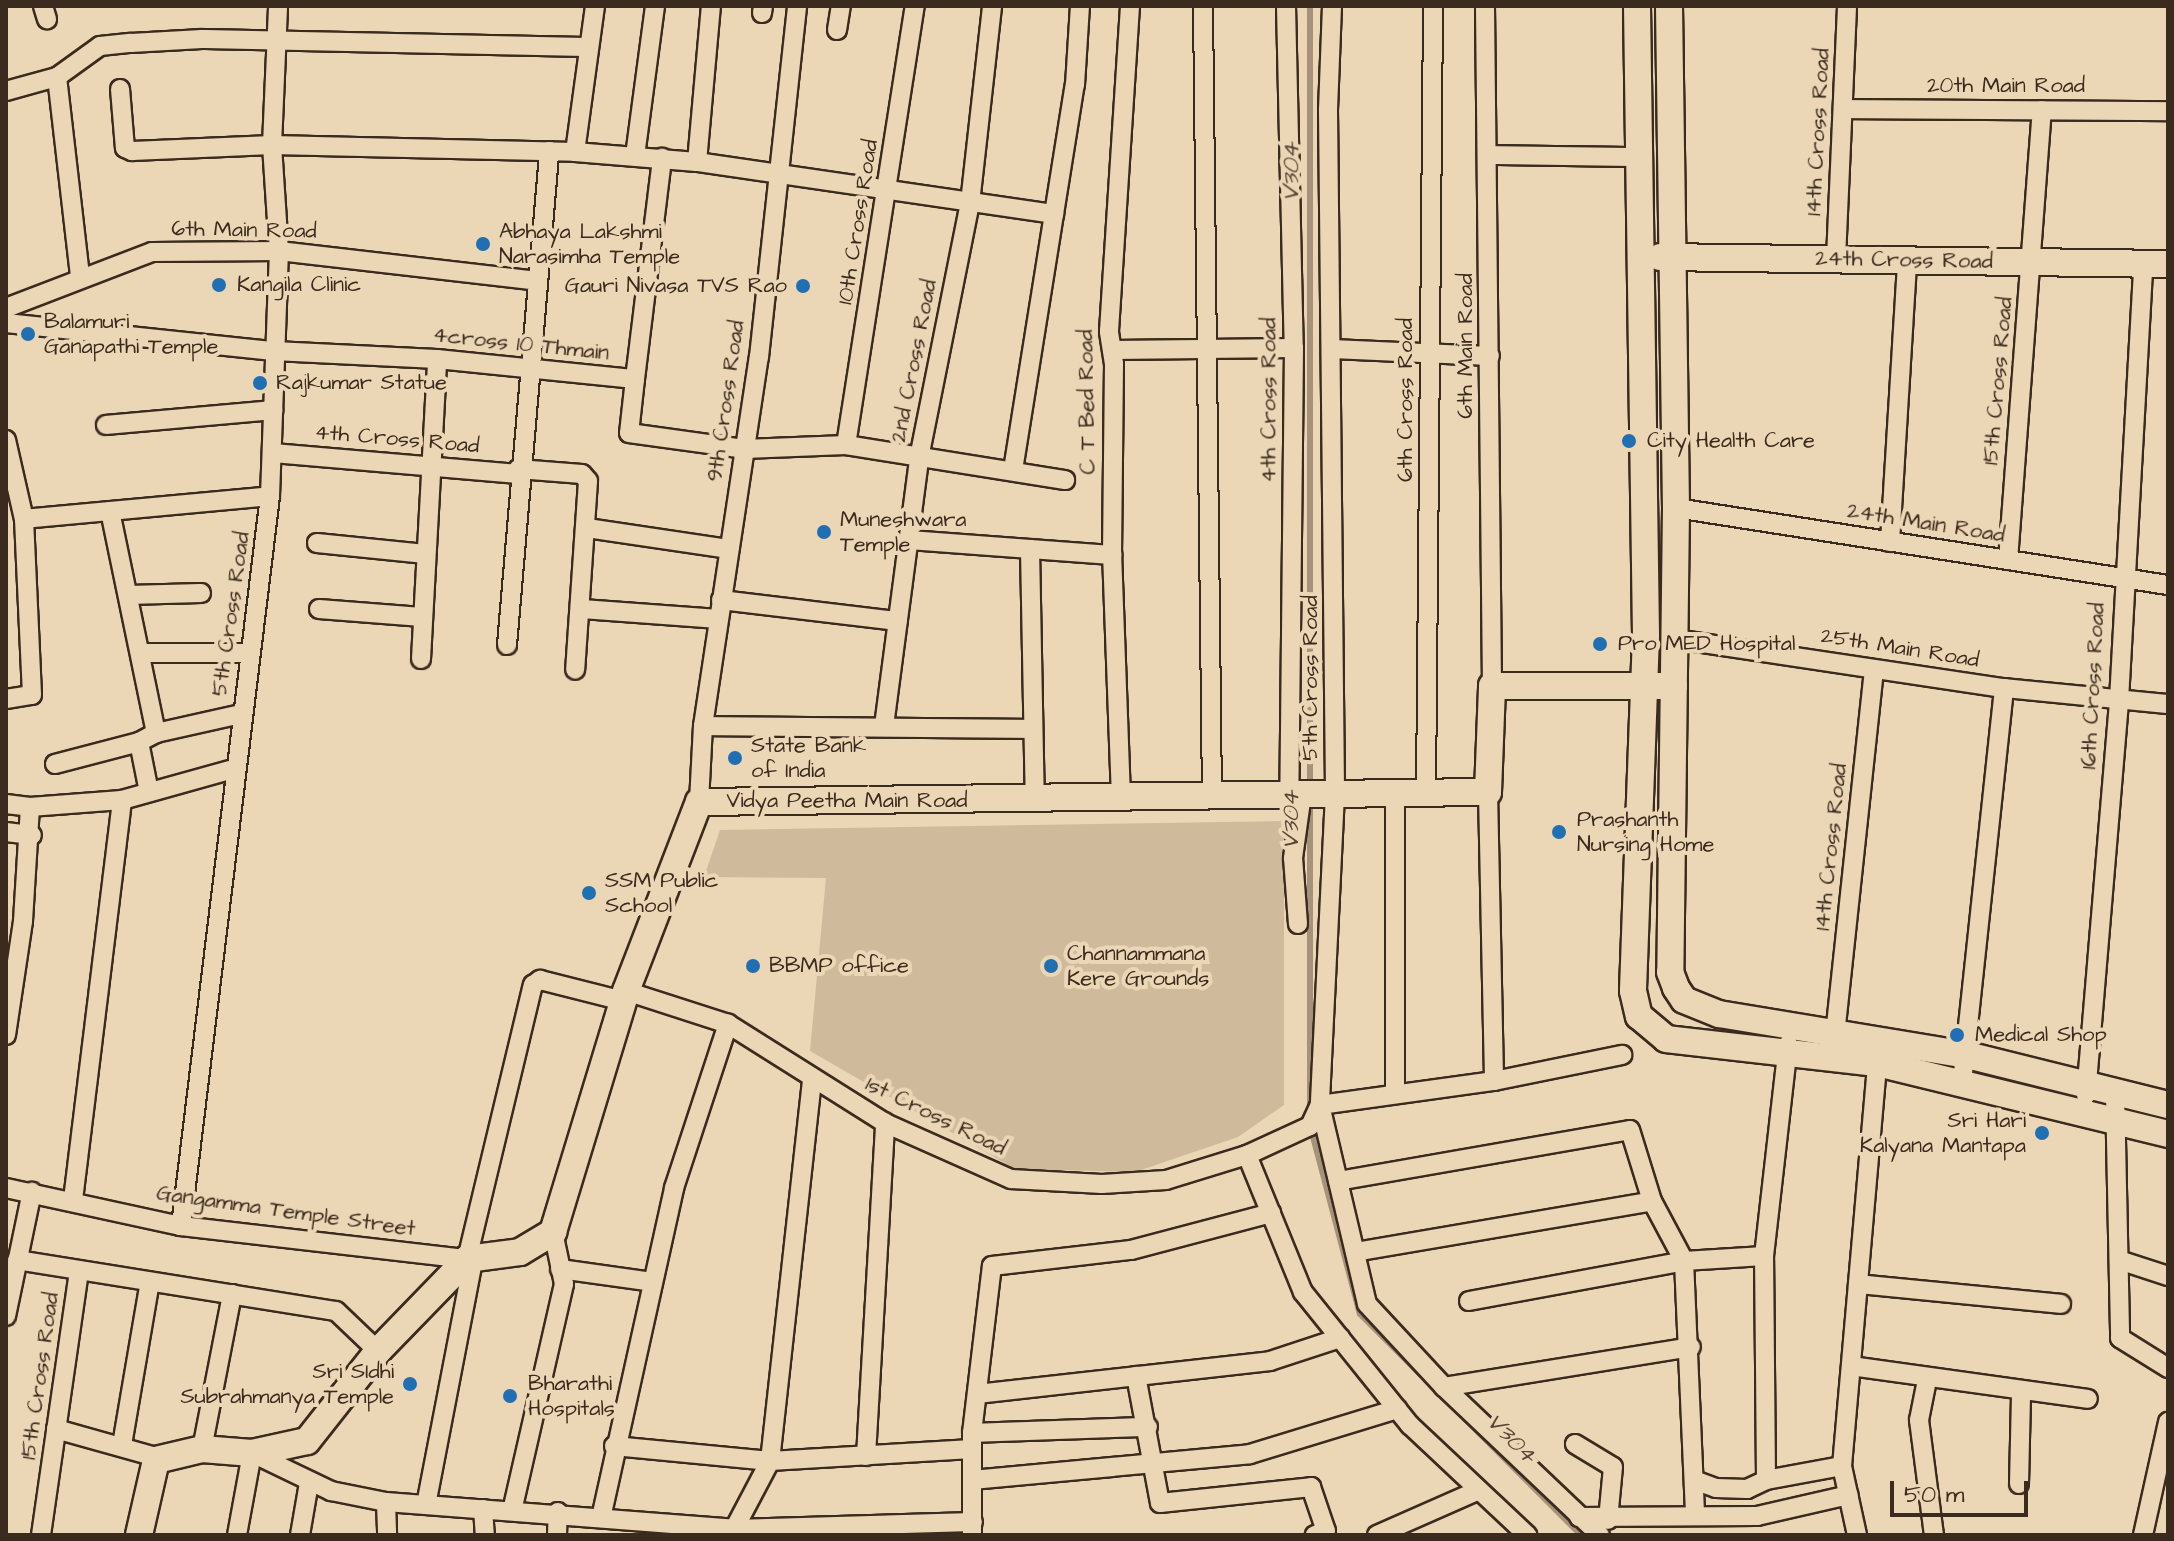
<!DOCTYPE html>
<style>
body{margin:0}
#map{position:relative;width:2174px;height:1541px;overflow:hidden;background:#ebd6b5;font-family:"Architects Daughter",sans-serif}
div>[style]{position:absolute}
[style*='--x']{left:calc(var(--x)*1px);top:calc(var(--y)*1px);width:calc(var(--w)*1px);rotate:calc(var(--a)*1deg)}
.green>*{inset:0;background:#cfba9c}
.stream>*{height:6px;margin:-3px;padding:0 3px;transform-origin:3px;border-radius:3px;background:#a6927a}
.roads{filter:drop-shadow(2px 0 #3b2a1e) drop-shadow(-2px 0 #3b2a1e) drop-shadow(0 2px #3b2a1e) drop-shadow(0 -2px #3b2a1e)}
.street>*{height:18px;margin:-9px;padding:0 9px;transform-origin:9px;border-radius:9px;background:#ebd6b5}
.secondary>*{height:26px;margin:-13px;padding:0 13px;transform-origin:13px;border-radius:13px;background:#ebd6b5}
.dots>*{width:22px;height:22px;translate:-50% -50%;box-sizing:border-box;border:4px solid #ebd6b5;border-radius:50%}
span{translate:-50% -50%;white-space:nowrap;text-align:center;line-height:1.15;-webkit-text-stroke:8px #ebd6b5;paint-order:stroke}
.street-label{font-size:22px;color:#3b2a1e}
.poi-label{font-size:22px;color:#3b2a1e}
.left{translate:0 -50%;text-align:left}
.right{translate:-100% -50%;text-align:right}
.water-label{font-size:24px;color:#564435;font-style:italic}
.frame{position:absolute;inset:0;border:8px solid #3b2a1e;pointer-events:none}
.scale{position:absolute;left:1890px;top:1481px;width:138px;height:36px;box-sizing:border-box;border:4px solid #3b2a1e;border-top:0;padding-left:10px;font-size:24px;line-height:28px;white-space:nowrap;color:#3b2a1e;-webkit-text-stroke:6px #ebd6b5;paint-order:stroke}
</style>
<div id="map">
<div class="green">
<i style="clip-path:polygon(1284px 821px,1284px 1105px,1238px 1137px,1135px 1172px,1015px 1169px,810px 1051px,826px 878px,704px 877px,720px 830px)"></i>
</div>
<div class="stream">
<i style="--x:1310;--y:6;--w:780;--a:90"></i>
<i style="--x:1310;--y:802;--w:308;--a:90"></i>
<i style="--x:1311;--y:1129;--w:191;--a:75.2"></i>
<i style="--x:1360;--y:1314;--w:86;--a:45"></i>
<i style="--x:1465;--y:1419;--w:164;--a:45"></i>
</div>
<div class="roads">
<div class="street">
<i style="--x:43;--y:6;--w:14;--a:73"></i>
<i style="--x:1203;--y:6;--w:792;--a:89.35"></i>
<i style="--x:1286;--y:6;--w:342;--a:88.7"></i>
<i style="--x:1294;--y:348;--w:446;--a:90.6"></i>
<i style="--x:1332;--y:6;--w:104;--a:92.2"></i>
<i style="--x:1328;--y:110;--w:684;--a:89.41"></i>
<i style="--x:1335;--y:794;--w:311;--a:92.8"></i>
<i style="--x:1320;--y:1105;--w:204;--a:76.7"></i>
<i style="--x:1367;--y:1304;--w:113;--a:47.1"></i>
<i style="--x:1444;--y:1387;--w:215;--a:43.5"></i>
<i style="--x:1485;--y:6;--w:680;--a:89.41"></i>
<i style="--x:762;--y:13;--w:7;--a:-82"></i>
<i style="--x:837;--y:30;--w:24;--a:-81"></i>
<i style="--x:57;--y:77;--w:201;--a:83.4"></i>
<i style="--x:120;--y:89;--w:59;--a:85.2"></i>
<i style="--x:125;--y:148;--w:8;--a:23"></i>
<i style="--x:132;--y:151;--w:140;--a:-2.5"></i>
<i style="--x:272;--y:145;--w:303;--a:1.3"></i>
<i style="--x:575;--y:152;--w:122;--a:4.7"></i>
<i style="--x:697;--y:162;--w:361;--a:8.3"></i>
<i style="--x:6;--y:91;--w:53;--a:-15.4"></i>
<i style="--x:57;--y:77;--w:53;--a:-35.8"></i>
<i style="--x:100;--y:46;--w:31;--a:-6"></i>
<i style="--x:131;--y:43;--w:71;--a:-3.2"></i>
<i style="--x:202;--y:39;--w:386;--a:1.2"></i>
<i style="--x:1843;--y:109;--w:325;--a:0.4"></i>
<i style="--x:575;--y:152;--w:147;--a:-82.2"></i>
<i style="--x:1489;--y:155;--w:150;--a:0.8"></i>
<i style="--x:635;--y:156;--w:151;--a:-82.4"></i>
<i style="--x:697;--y:162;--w:157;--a:-84.9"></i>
<i style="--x:1836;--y:259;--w:253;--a:-87.5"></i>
<i style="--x:6;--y:308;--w:156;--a:-21"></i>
<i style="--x:152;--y:252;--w:127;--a:-0.5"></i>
<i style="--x:279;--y:251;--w:260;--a:6.6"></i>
<i style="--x:6;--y:323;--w:269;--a:6"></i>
<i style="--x:274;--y:351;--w:163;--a:2.8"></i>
<i style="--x:437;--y:359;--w:199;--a:5.8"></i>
<i style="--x:635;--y:379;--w:54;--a:96.3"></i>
<i style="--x:629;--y:433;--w:116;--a:7.9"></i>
<i style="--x:744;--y:449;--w:102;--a:-2.2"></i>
<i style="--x:846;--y:445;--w:222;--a:9.1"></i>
<i style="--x:1332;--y:349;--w:158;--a:2.5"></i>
<i style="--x:1112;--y:350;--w:182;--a:-0.6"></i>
<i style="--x:635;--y:379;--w:223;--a:-83"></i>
<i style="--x:106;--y:425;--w:168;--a:-5.1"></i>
<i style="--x:6;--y:440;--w:81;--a:77.2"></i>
<i style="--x:24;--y:519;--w:247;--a:-5.3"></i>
<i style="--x:846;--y:445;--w:444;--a:-81.1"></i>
<i style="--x:273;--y:453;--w:246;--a:4.9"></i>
<i style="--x:518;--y:469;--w:64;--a:4.5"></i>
<i style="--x:582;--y:474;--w:9;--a:49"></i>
<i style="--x:588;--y:481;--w:189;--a:93.9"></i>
<i style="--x:1013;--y:470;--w:390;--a:-80.9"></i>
<i style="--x:1075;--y:85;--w:79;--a:-86.4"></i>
<i style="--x:1676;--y:508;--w:498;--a:8.9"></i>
<i style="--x:110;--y:511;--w:227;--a:78.3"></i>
<i style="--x:156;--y:733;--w:19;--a:152"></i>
<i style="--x:139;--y:742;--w:51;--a:78.7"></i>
<i style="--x:587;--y:528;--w:144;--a:8.4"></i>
<i style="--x:908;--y:540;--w:205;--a:4.2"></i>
<i style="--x:1890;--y:542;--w:282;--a:-86.5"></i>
<i style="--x:317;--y:543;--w:109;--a:5.8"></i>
<i style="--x:1030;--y:549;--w:251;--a:88.9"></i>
<i style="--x:2008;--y:560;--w:451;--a:-85.7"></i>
<i style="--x:128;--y:595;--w:73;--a:-1.6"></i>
<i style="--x:721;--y:600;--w:178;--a:6.8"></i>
<i style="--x:319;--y:609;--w:103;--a:4.4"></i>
<i style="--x:582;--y:609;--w:137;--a:4.2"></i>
<i style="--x:1675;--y:639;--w:333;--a:8.5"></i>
<i style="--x:2004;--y:688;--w:165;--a:5.6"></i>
<i style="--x:507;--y:645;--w:496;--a:-85.1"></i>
<i style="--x:140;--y:653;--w:110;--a:0"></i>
<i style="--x:421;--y:659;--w:300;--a:-86.9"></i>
<i style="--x:6;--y:699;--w:26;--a:-9"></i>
<i style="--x:32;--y:695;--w:176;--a:-92.6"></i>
<i style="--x:703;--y:726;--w:327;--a:0.5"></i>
<i style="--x:884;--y:726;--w:275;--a:-82.5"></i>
<i style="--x:920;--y:453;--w:255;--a:-78.7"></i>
<i style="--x:970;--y:203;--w:198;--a:-83.6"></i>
<i style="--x:156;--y:733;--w:87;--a:-12.6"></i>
<i style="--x:55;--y:764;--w:87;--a:-14.7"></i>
<i style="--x:1488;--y:792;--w:289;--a:88.8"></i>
<i style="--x:1395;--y:793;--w:301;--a:90"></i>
<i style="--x:1426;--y:794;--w:788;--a:-89.49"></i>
<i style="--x:1121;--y:798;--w:243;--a:-92.1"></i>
<i style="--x:1112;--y:555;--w:191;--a:-89.4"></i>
<i style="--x:1114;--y:364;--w:33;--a:-99"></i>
<i style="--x:1109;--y:331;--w:326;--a:-86.3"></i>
<i style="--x:699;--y:802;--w:76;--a:-87"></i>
<i style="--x:703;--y:726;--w:373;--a:-81.4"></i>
<i style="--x:759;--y:357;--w:353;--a:-83.8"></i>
<i style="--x:6;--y:804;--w:24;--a:7"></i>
<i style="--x:30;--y:807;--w:92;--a:-4.4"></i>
<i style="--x:122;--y:800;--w:115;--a:-15.6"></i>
<i style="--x:6;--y:832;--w:26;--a:7"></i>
<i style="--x:1298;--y:924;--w:66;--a:-94.3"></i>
<i style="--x:1293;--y:858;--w:65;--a:-82"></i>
<i style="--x:626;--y:991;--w:107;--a:17.9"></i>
<i style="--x:728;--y:1024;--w:186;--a:32.2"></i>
<i style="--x:885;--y:1123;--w:138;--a:24"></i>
<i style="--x:1011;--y:1179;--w:91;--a:3.1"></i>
<i style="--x:1102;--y:1184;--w:64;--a:-3.6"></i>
<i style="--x:1166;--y:1180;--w:85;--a:-17.2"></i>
<i style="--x:1247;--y:1155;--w:69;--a:-24.7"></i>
<i style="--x:1310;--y:1126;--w:23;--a:-65"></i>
<i style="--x:1320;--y:1105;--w:176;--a:-7.9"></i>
<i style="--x:1494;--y:1081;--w:131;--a:-11.5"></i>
<i style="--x:6;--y:1035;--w:115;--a:-81.5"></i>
<i style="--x:23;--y:921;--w:114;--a:-86.5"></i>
<i style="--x:1834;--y:1044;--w:377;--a:-83.9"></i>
<i style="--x:1962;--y:1082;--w:396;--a:-83.9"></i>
<i style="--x:2115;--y:1092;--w:246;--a:88.8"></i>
<i style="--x:2120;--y:1338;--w:57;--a:32"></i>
<i style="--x:2086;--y:1095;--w:396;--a:-85.2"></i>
<i style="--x:2119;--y:700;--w:437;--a:-86.8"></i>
<i style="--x:1247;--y:1155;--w:148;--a:67.8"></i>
<i style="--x:1303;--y:1292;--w:171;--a:51.2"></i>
<i style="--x:1410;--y:1425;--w:161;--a:43.2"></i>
<i style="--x:1338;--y:1181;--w:296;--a:-9.9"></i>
<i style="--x:1630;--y:1130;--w:74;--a:72.8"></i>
<i style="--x:1652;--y:1201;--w:68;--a:61.9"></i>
<i style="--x:1684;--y:1261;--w:252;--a:87.5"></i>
<i style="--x:6;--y:1188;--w:179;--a:12.3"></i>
<i style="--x:181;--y:1226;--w:288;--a:6.6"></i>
<i style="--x:73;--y:1200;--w:403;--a:-83"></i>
<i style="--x:181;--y:1226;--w:735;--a:-83.05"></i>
<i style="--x:270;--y:496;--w:245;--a:-87.9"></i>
<i style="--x:279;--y:251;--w:106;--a:-93.8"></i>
<i style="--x:272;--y:145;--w:139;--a:-87.5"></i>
<i style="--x:1355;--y:1252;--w:301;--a:-9.7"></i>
<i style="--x:17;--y:1260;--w:323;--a:9.1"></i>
<i style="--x:336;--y:1311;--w:58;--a:43.6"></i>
<i style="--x:2119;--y:1260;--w:52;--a:18.1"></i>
<i style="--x:560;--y:1269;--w:93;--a:8"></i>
<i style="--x:1858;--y:1284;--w:204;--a:5.6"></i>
<i style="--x:1469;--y:1301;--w:219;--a:-10.5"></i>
<i style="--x:1684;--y:1261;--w:80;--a:-3.6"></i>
<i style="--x:6;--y:1316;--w:127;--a:-78.2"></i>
<i style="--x:1851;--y:1366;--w:239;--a:7.9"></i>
<i style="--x:1136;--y:1376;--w:129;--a:79.3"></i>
<i style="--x:1160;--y:1503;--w:152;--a:-6"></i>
<i style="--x:1311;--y:1487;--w:46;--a:71.2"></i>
<i style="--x:1326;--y:1531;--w:12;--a:160"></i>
<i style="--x:1927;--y:1380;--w:41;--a:101.3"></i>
<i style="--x:1919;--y:1420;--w:116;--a:82.6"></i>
<i style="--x:1444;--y:1387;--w:250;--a:-9.2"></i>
<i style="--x:977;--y:1394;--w:295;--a:-6.4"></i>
<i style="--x:1270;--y:1361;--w:74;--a:-18.2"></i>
<i style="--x:56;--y:1429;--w:107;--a:15.7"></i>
<i style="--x:972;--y:1433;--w:176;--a:-2"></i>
<i style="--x:1575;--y:1444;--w:44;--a:31.2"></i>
<i style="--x:1613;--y:1467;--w:53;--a:95.4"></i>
<i style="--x:122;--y:1445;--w:165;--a:-80.3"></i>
<i style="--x:614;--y:1446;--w:157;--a:5.5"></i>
<i style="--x:770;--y:1461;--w:202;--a:-3.4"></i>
<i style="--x:202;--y:1449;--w:158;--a:-79"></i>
<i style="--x:866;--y:1456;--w:334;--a:-86.7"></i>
<i style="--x:972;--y:1480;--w:279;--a:-5.3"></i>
<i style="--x:1250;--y:1454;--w:154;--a:-17"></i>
<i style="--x:1694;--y:1480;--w:23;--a:20"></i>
<i style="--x:1716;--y:1488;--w:31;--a:2"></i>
<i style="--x:1747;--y:1489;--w:21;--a:-25"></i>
<i style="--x:1766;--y:1480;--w:77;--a:-10.4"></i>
<i style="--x:1766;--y:1480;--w:224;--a:-90.5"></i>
<i style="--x:1764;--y:1256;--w:213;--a:-83.5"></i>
<i style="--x:2019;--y:1484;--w:91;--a:-88.7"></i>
<i style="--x:386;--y:1502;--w:33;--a:88"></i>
<i style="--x:426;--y:1505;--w:243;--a:-79.1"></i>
<i style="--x:472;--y:1266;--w:9;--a:-126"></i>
<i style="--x:467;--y:1259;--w:282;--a:-76.5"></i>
<i style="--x:533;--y:985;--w:9;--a:-36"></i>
<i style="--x:540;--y:980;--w:86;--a:14.2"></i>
<i style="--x:483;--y:1509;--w:26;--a:86"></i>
<i style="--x:512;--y:1511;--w:233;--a:-77.1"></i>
<i style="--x:564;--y:1284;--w:53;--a:-101.9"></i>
<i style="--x:1579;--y:1517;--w:178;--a:-0.3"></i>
<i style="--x:1757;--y:1516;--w:94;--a:-12.9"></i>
<i style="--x:601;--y:1518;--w:338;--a:-77.5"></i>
<i style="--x:674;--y:1188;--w:173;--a:-71.8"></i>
<i style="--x:41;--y:1535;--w:267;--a:-81.8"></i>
<i style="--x:237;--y:1535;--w:83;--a:-79.6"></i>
<i style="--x:252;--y:1453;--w:88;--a:25.7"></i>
<i style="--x:331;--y:1491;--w:56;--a:11.3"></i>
<i style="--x:386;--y:1502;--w:349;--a:4.4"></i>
<i style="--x:734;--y:1529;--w:239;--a:-1.7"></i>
<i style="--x:300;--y:1535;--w:53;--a:-80.2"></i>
<i style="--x:557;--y:1535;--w:23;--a:-88"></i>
<i style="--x:731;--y:1535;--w:84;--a:-62.2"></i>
<i style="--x:770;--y:1461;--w:384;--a:-83.7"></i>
<i style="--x:972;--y:1535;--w:102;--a:-90"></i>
<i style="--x:972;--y:1433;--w:168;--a:-83.2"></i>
<i style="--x:992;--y:1266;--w:140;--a:-6.6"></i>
<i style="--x:1131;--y:1250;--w:145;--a:-14.8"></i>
<i style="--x:1377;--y:1535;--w:111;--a:-23.8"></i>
<i style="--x:1857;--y:1535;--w:71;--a:-102.3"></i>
<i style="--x:1842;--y:1466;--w:415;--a:-85"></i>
<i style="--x:2143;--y:1535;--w:116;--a:-77.5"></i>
</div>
<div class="secondary">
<i style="--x:1637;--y:6;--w:629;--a:89.18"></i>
<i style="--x:1646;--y:635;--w:356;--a:92.1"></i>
<i style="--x:1633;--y:991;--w:26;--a:77"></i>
<i style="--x:1639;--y:1016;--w:35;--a:40"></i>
<i style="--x:1666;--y:1039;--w:212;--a:6.5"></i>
<i style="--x:1877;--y:1063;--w:300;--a:13.7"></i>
<i style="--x:1669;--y:6;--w:502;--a:89.2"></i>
<i style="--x:1676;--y:508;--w:464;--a:90.7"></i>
<i style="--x:1670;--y:972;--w:17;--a:69"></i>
<i style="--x:1676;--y:988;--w:14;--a:56"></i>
<i style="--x:1684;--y:1000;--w:38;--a:22"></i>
<i style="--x:1719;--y:1014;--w:251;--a:9.4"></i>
<i style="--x:1967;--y:1055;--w:207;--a:14"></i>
<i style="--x:1660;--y:257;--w:508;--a:0.79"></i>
<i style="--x:139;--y:1535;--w:77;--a:-77.2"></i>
<i style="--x:156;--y:1460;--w:47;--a:-13.4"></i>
<i style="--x:202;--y:1449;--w:50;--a:4.6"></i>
<i style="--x:252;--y:1453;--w:56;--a:-12.3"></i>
<i style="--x:307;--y:1441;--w:115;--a:-51.7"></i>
<i style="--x:378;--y:1351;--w:128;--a:-45.9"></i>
<i style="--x:467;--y:1259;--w:53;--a:-7.5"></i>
<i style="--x:520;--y:1252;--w:39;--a:-31"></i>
<i style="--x:553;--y:1232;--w:252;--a:-73.1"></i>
<i style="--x:626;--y:991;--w:203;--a:-68.9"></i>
<i style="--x:699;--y:802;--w:789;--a:-0.73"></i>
<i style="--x:1488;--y:792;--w:106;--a:-87.8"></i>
<i style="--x:1492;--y:686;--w:182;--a:0"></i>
</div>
</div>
<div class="dots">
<i style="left:483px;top:244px;background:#1f6fb2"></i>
<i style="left:219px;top:285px;background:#1f6fb2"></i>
<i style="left:803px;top:286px;background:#1f6fb2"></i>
<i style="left:28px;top:334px;background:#1f6fb2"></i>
<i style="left:260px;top:383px;background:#1f6fb2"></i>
<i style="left:1629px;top:441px;background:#1f6fb2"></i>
<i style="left:824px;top:532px;background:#1f6fb2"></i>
<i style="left:1600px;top:644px;background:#1f6fb2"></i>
<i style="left:735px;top:758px;background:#1f6fb2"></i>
<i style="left:1559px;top:832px;background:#1f6fb2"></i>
<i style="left:589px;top:893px;background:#1f6fb2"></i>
<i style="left:753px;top:966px;background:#1f6fb2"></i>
<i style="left:1051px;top:966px;background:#1f6fb2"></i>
<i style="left:1957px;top:1035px;background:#1f6fb2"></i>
<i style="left:2042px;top:1133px;background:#1f6fb2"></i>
<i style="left:410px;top:1384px;background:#1f6fb2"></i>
<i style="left:510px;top:1396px;background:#1f6fb2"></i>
</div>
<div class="street-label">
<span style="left:2006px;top:86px">20th Main Road</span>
<span style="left:1818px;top:132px;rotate:-87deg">14th Cross Road</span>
<span style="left:858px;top:222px;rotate:-81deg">10th Cross Road</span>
<span style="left:244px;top:230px;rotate:1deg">6th Main Road</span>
<span style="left:1904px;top:260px;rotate:1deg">24th Cross Road</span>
<span style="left:521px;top:344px;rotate:6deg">4cross 10 Thmain</span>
<span style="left:1466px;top:346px;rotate:-90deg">6th Main Road</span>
<span style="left:914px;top:361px;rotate:-79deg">2nd Cross Road</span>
<span style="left:1998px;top:381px;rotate:-85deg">15th Cross Road</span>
<span style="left:1269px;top:400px;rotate:-90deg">4th Cross Road</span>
<span style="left:1406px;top:400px;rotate:-90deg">6th Cross Road</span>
<span style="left:726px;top:401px;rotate:-82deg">9th Cross Road</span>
<span style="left:1087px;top:402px;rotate:-91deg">C T Bed Road</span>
<span style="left:397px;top:439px;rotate:5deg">4th Cross Road</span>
<span style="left:1926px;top:523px;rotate:9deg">24th Main Road</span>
<span style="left:231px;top:614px;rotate:-82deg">5th Cross Road</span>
<span style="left:1900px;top:648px;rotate:9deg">25th Main Road</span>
<span style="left:1311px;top:678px;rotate:-90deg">5th Cross Road</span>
<span style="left:2093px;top:686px;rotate:-87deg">16th Cross Road</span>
<span style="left:847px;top:801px">Vidya Peetha Main Road</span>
<span style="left:1831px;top:847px;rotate:-84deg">14th Cross Road</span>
<span style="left:936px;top:1116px;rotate:26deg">1st Cross Road</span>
<span style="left:286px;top:1211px;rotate:8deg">Gangamma Temple Street</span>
<span style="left:40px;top:1376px;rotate:-82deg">15th Cross Road</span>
</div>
<div class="poi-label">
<span class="left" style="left:499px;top:244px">Abhaya Lakshmi<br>Narasimha Temple</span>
<span class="left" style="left:237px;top:285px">Kangila Clinic</span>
<span class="right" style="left:787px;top:286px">Gauri Nivasa TVS Rao</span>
<span class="left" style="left:44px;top:334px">Balamuri<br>Ganapathi Temple</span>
<span class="left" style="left:276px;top:383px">Rajkumar Statue</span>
<span class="left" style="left:1647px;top:441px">City Health Care</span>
<span class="left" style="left:840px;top:532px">Muneshwara<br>Temple</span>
<span class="left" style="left:1618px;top:644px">Pro MED Hospital</span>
<span class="left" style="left:751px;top:758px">State Bank<br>of India</span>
<span class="left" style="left:1577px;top:832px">Prashanth<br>Nursing Home</span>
<span class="left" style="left:605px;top:893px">SSM Public<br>School</span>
<span class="left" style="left:1067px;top:966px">Channammana<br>Kere Grounds</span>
<span class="left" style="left:769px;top:966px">BBMP office</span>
<span class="left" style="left:1975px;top:1035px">Medical Shop</span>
<span class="right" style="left:2026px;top:1133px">Sri Hari<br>Kalyana Mantapa</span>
<span class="right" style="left:394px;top:1384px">Sri SIdhi<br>Subrahmanya Temple</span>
<span class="left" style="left:528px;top:1396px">Bharathi<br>Hospitals</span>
</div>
<div class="water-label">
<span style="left:1292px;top:172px;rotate:-90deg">V304</span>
<span style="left:1292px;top:820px;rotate:-90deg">V304</span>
<span style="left:1511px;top:1439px;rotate:45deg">V304</span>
</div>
<div class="frame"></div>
<div class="scale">50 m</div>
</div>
